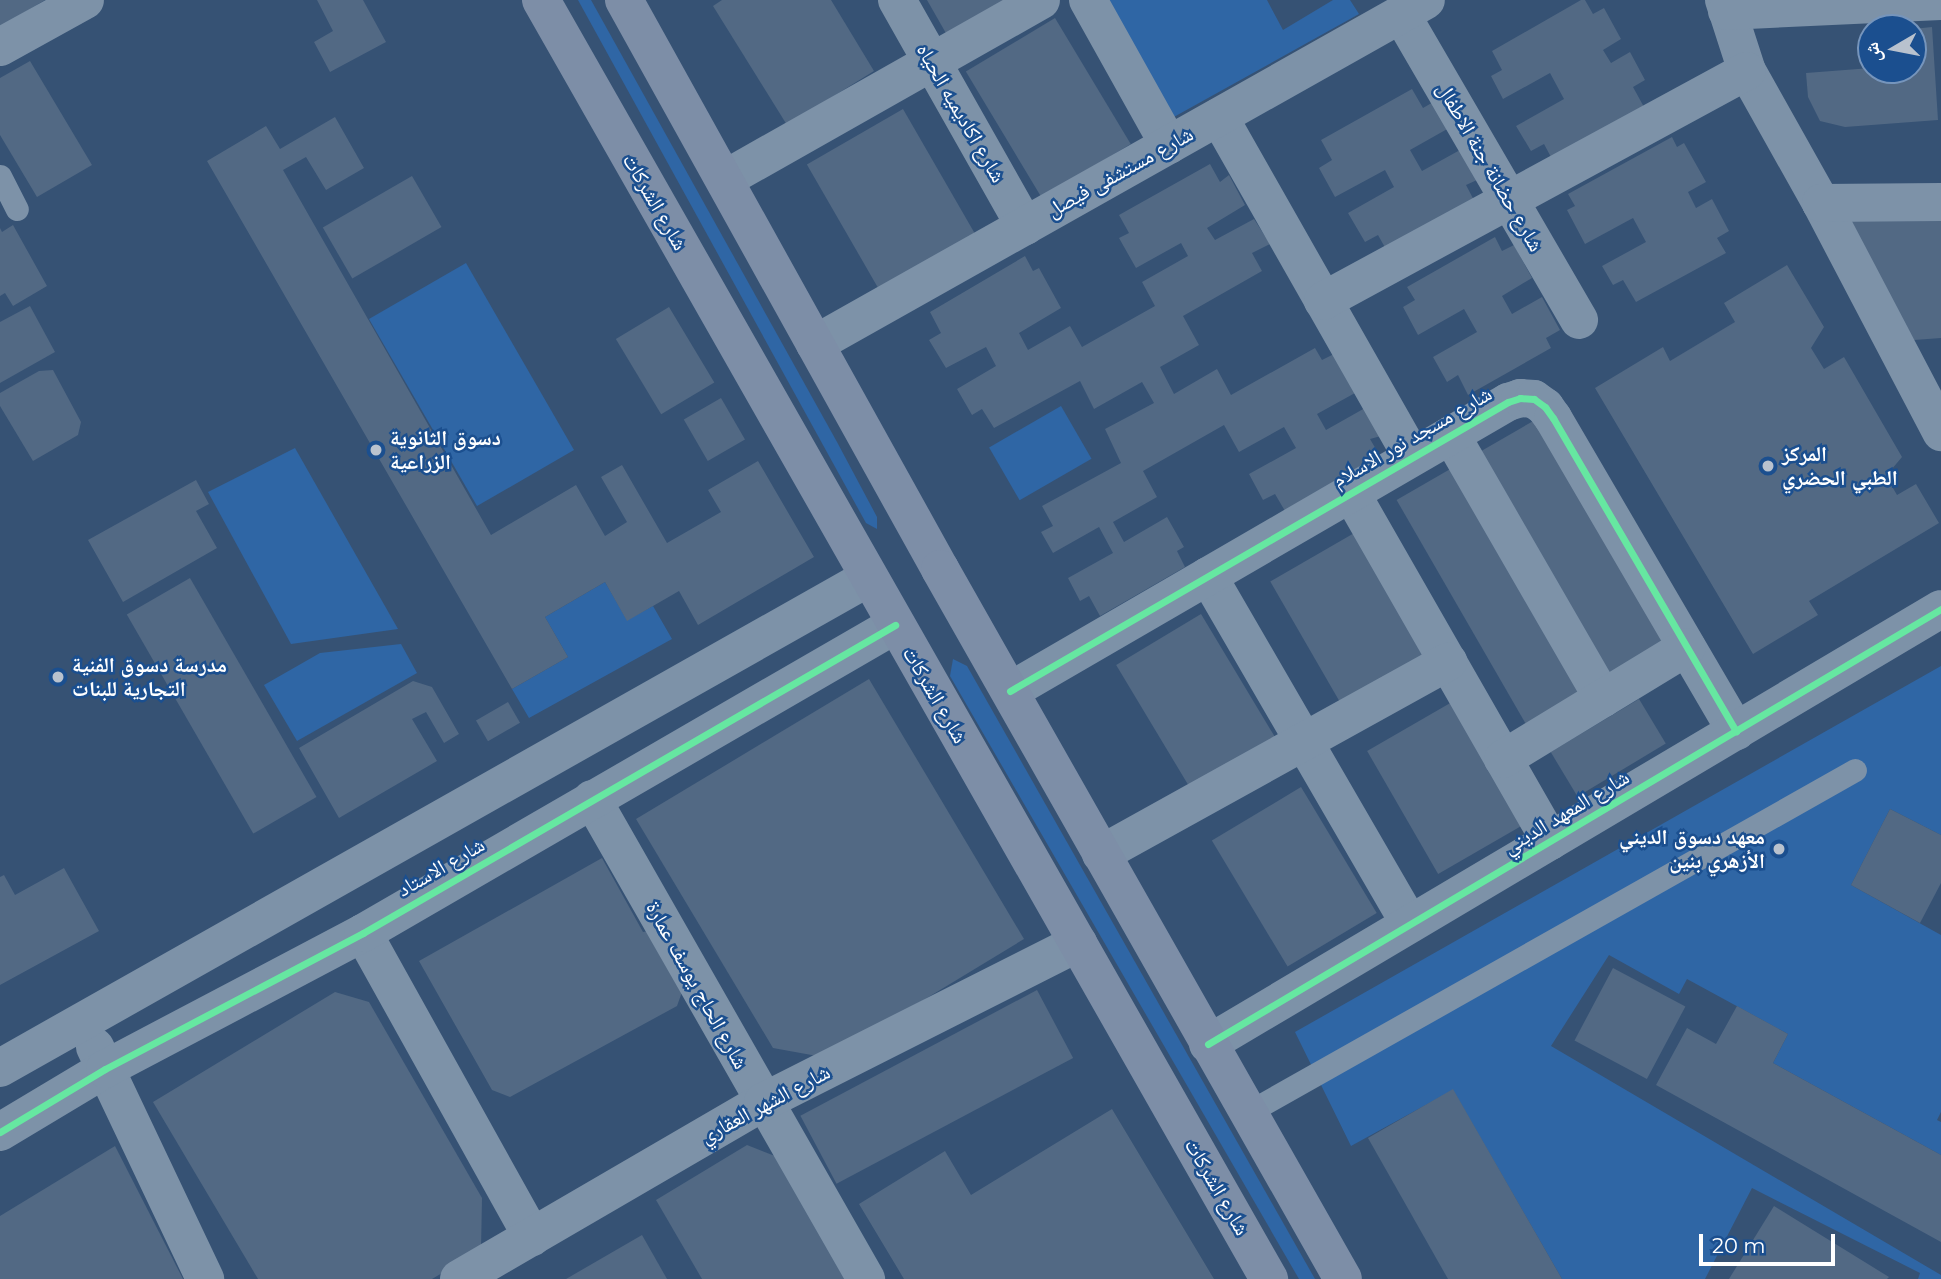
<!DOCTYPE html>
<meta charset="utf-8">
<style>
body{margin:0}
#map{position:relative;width:1941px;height:1279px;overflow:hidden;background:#365274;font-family:Montserrat,"Noto Naskh Arabic",sans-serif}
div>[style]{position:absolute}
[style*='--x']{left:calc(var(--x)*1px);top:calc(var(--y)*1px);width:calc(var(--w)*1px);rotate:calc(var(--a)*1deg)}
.green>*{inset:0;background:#2f66a5;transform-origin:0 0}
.building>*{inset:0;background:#526984;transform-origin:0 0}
.service>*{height:23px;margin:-11.5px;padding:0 11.5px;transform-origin:11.5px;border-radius:11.5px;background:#7d92a8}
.minor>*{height:38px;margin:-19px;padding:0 19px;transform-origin:19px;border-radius:19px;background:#7d92a8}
.primary>*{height:38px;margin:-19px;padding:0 19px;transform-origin:19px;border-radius:19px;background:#7d8ea7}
.cycleway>*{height:7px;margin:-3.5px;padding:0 3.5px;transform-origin:3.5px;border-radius:3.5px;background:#66e7a1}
.dots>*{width:19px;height:19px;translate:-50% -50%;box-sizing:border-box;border:4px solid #1b4f8f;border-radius:50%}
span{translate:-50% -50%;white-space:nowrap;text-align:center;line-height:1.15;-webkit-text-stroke:5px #1b4f8f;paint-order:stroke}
.street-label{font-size:21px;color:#fff}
.poi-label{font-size:21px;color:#fff;font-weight:700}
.left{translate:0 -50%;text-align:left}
.right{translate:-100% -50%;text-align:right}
.north{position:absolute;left:1857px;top:14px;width:70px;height:70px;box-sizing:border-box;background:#1b4f8f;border:2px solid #7695bc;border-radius:50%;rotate:260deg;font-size:19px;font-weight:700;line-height:28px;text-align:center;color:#fff}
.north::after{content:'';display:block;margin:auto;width:24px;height:32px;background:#b9c2ce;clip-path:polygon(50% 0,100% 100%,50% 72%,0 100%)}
.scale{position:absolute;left:1699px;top:1234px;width:136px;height:32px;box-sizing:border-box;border:4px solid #fff;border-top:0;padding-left:9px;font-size:21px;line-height:24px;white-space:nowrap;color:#fff;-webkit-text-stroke:5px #1b4f8f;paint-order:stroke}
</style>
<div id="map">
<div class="green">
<i style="clip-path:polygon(578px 0,591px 0,837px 442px,877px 517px,877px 529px,866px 523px)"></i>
<i style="clip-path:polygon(1106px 0,1267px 0,1283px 30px,1333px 0,1350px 0,1359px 14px,1172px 118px)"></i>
<i style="left:466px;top:263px;width:216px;height:112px;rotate:60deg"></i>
<i style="left:1061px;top:406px;width:61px;height:83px;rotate:60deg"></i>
<i style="clip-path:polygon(295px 448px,398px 629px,291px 644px,208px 492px)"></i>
<i style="clip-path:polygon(605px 582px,627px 620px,653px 606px,672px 639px,529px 718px,512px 689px,568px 657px,545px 617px)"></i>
<i style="clip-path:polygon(401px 644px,417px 673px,297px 741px,264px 685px,320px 653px)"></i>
<i style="clip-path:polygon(953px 659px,967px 666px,1315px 1279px,1299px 1279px,950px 676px)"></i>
<i style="clip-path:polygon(1941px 666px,1941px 835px,1890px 809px,1851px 885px,1941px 935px,1941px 1112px,1937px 1120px,1941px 1122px,1941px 1155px,1773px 1063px,1788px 1034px,1687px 979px,1679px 994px,1609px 955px,1551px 1046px,1941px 1275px,1941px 1279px,1918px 1279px,1920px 1273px,1752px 1188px,1705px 1279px,1562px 1279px,1453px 1090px,1351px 1146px,1295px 1032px)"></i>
</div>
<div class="building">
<i style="clip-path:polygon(0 0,45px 0,0 27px)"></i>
<i style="clip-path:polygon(317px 0,363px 0,386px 42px,330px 72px,314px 42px,333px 31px)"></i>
<i style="clip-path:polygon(722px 0,831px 0,874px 71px,787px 125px,713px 6px)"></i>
<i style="clip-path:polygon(927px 0,1009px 0,947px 35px)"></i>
<i style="clip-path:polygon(1581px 0,1585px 0,1593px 14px,1604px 8px,1621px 39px,1603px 50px,1611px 63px,1630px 52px,1645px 80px,1633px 87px,1644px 107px,1552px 159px,1544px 144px,1531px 151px,1516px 126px,1564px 99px,1550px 73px,1503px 99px,1491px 76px,1502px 70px,1492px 51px)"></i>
<i style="left:1055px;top:18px;width:147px;height:104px;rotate:59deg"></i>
<i style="clip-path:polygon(1932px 27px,1938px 120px,1845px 127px,1820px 121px,1808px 97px,1806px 73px,1871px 68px,1913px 70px,1913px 29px)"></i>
<i style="clip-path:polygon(30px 61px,92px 165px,37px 197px,0 135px,0 78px)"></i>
<i style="clip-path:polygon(1412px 89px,1423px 108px,1435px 101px,1449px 128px,1410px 150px,1422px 171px,1460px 150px,1477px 180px,1466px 185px,1476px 204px,1387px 251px,1378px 235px,1365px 242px,1348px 213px,1394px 187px,1385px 170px,1335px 197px,1319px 168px,1332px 160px,1321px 140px)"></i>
<i style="left:903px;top:109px;width:152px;height:111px;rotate:60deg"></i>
<i style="clip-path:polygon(335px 117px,364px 168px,326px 190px,306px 157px,283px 170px,491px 535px,576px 485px,605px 536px,627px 522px,601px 477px,622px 465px,667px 543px,721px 512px,708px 490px,758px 461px,814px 557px,698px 625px,679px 591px,627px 621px,605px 582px,545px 617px,568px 657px,512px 689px,207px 161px,266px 126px,280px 149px)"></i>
<i style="clip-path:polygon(1672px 137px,1677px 147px,1684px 143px,1706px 182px,1688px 192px,1696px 208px,1712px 199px,1729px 231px,1717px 238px,1726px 253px,1636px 302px,1623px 280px,1613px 285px,1602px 266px,1646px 242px,1633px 218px,1585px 244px,1567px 210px,1575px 206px,1568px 194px)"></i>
<i style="clip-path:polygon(1210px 164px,1220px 182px,1229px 175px,1245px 205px,1207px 228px,1215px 240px,1254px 219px,1270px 244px,1252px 253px,1262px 271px,1183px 316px,1199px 345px,1160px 367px,1174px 394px,1217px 369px,1231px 395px,1315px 348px,1322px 360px,1334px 354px,1355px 393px,1317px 414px,1326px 430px,1365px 408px,1381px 436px,1370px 439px,1380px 456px,1285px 511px,1275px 494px,1263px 500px,1249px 474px,1296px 448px,1284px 427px,1239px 452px,1224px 425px,1143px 471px,1157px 497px,1113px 522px,1124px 542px,1167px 517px,1184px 547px,1177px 551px,1185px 567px,1100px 616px,1089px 596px,1080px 601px,1068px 578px,1113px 553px,1099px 527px,1053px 553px,1041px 532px,1053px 526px,1042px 506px,1121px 463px,1105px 429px,1154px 403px,1142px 382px,1094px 409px,1080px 381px,994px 428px,982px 409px,972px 415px,957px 389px,996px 366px,986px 347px,946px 368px,929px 340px,941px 333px,930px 312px,1025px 256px,1033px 271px,1039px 268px,1061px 308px,1019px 333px,1028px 350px,1070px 326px,1082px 347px,1155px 306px,1142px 282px,1188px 256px,1181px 243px,1136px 268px,1119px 238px,1129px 233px,1119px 215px)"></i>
<i style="left:412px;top:176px;width:59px;height:103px;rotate:60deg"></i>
<i style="clip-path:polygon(1941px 219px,1941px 338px,1914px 340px,1847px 220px)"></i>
<i style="clip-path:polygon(13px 225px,47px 286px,13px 306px,5px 293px,0 296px,0 228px,2px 232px)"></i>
<i style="clip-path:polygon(1495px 237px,1502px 251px,1514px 245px,1532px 278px,1502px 296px,1512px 314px,1542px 297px,1560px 330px,1546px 338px,1551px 348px,1468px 395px,1458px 375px,1447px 382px,1433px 357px,1477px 332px,1464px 309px,1418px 335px,1403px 307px,1415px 300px,1407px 287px)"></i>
<i style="clip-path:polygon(1787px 265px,1824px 327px,1811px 348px,1824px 369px,1844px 357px,1902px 457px,1886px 476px,1897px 495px,1916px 484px,1939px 523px,1809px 601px,1818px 615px,1753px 654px,1595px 388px,1663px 347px,1670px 361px,1735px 322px,1724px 303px)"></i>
<i style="clip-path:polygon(30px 306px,55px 352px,0 383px,0 322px)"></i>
<i style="left:669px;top:307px;width:88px;height:62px;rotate:59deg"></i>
<i style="clip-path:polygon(53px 370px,81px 422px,78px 435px,33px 461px,0 406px,0 393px,39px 371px)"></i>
<i style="left:721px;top:398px;width:48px;height:43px;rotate:60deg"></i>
<i style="left:1535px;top:420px;width:273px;height:62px;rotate:60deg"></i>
<i style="left:1452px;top:468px;width:273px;height:64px;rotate:60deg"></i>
<i style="clip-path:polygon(196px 480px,209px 504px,196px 511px,217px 548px,123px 602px,88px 540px)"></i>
<i style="left:1356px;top:532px;width:143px;height:99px;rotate:60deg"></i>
<i style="left:190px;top:578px;width:253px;height:73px;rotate:60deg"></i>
<i style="left:1201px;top:614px;width:145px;height:99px;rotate:59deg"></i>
<i style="clip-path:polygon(869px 679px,1024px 939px,828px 1058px,773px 1048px,636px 819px)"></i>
<i style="clip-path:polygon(413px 681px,432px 687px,459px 734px,444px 743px,426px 712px,412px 719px,437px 761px,339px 818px,299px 748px)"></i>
<i style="left:1639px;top:699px;width:52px;height:103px;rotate:59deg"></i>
<i style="left:508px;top:702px;width:24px;height:37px;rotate:60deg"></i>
<i style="left:1452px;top:702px;width:142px;height:98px;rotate:60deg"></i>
<i style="left:1301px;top:787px;width:147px;height:104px;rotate:59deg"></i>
<i style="clip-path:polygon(1890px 809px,1941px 835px,1941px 883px,1920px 923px,1851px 885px)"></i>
<i style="clip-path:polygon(602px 858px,643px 932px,660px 929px,687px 978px,677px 1006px,510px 1097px,492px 1090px,419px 961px)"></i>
<i style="clip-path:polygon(64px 868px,99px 931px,0 985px,0 877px,4px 875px,15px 895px)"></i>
<i style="left:1613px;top:968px;width:82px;height:82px;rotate:28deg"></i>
<i style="left:1037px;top:990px;width:77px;height:268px;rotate:62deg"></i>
<i style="clip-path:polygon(335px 992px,369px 1002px,482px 1198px,481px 1250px,432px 1279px,258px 1279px,153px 1102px)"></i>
<i style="clip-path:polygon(1737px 1006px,1788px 1034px,1773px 1063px,1941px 1155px,1941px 1242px,1656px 1085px,1687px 1028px,1716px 1044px)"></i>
<i style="clip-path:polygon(1453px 1089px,1562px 1279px,1448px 1279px,1368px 1138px)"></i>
<i style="clip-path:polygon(1112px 1109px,1214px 1279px,904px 1279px,859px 1204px,945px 1151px,971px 1195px)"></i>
<i style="clip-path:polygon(747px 1145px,775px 1156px,848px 1279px,702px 1279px,656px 1200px)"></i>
<i style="clip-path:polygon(115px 1146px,183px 1279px,0 1279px,0 1216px)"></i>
<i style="clip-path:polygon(1774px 1206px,1889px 1277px,1887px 1279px,1729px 1279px)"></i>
<i style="clip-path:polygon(642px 1235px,667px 1279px,566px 1279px)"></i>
</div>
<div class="service">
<i style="--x:0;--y:176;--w:37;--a:63"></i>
<i style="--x:1247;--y:1113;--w:698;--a:-29.43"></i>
</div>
<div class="minor">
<i style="--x:897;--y:0;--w:260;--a:60.5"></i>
<i style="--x:1088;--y:0;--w:166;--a:60.8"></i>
<i style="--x:1724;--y:0;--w:75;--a:72.1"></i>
<i style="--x:1747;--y:71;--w:151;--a:60.7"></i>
<i style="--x:1821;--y:203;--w:259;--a:62.3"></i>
<i style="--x:1727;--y:11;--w:214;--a:-2.7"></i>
<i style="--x:1401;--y:14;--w:354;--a:59.8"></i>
<i style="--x:0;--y:47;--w:97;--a:-28.9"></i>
<i style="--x:1219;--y:117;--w:391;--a:60.4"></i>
<i style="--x:725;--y:179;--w:363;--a:-29.5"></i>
<i style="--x:1821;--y:203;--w:120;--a:-0.5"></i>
<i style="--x:1323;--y:301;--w:482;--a:-28.5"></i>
<i style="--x:815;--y:344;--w:701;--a:-29.38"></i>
<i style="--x:1451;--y:435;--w:304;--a:60"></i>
<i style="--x:1351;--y:493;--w:401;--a:60.2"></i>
<i style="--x:1208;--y:576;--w:402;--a:59.9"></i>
<i style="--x:1010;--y:691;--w:576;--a:-30.13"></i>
<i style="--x:1508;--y:402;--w:13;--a:-18"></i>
<i style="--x:1520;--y:398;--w:14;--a:4"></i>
<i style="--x:1534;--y:399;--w:14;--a:36"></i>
<i style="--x:1545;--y:407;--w:14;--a:54"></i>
<i style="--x:1553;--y:418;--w:363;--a:59.7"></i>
<i style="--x:1503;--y:759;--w:215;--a:-31.3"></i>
<i style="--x:592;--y:799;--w:553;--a:60.28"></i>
<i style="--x:1101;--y:854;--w:397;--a:-29"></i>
<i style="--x:363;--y:933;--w:348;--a:60.9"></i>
<i style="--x:1208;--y:1044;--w:852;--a:-30.69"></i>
<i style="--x:95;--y:1047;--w:257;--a:64.6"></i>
<i style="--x:0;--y:1068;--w:997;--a:-29.45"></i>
<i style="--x:0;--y:1132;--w:122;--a:-31"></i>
<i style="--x:105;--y:1069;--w:292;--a:-27.8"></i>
<i style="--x:363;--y:933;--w:615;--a:-30.07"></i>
<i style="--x:459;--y:1279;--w:352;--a:-30.2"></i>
<i style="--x:763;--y:1102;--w:353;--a:-26.8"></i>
</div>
<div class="primary">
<i style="--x:541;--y:0;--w:1472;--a:60.35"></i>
<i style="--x:624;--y:0;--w:651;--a:60.95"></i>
<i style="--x:940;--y:569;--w:816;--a:60.42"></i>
</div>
<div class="cycleway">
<i style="--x:1010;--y:691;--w:576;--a:-30.13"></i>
<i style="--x:1508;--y:402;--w:13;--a:-18"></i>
<i style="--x:1520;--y:398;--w:14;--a:4"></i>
<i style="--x:1534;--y:399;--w:14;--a:36"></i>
<i style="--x:1545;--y:407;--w:14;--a:54"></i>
<i style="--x:1553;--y:418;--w:363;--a:59.7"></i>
<i style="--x:1208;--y:1044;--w:852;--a:-30.69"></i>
<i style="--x:0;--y:1132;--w:122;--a:-31"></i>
<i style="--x:105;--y:1069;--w:292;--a:-27.8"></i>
<i style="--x:363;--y:933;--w:615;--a:-30.07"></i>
</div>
<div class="dots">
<i style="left:376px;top:450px;background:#b9c2ce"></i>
<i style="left:1768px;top:466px;background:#b9c2ce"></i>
<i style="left:58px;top:677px;background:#b9c2ce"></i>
<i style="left:1779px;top:849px;background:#b9c2ce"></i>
</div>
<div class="street-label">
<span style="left:961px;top:113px;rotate:60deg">شارع اكاديميه الحياه</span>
<span style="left:1490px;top:167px;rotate:60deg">شارع حضانة جنة الاطفال</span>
<span style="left:1120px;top:172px;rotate:-29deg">شارع مستشفى فيصل</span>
<span style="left:655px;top:202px;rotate:60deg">شارع الشركات</span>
<span style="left:1412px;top:437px;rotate:-30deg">شارع مسجد نور الاسلام</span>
<span style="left:935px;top:695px;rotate:60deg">شارع الشركات</span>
<span style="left:1566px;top:812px;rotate:-31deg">شارع المعهد الديني</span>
<span style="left:441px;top:867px;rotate:-30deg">شارع الاستاد</span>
<span style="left:697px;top:985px;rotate:61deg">شارع الحاج يوسف عمارة</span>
<span style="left:765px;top:1104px;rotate:-28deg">شارع الشهر العقاري</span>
<span style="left:1217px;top:1187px;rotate:60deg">شارع الشركات</span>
</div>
<div class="poi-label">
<span class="left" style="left:390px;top:450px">دسوق الثانوية<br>الزراعية</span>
<span class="left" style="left:1782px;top:466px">المركز<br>الطبي الحضري</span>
<span class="left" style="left:72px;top:677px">مدرسة دسوق الفنية<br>التجارية للبنات</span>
<span class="right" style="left:1765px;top:849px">معهد دسوق الديني<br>الأزهري بنين</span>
</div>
<div class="north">ش</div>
<div class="scale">20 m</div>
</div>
